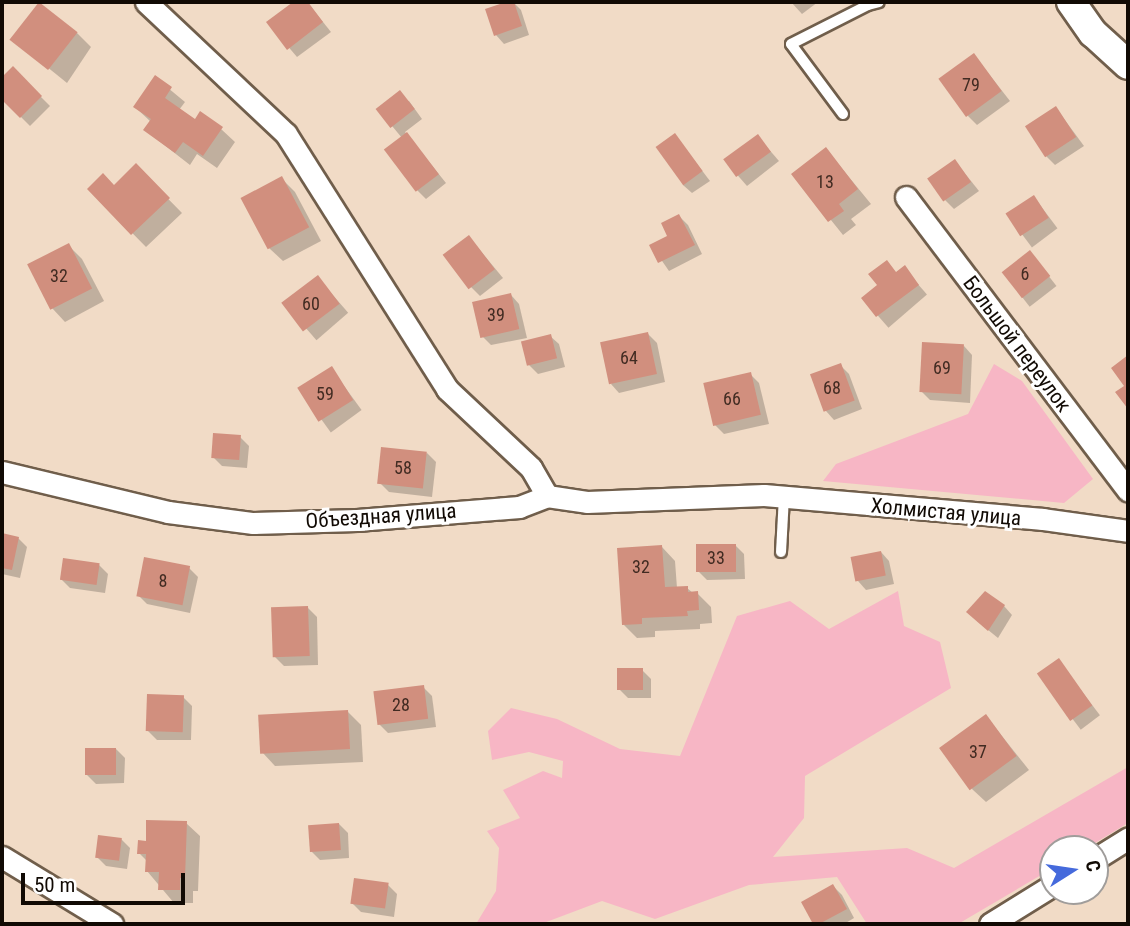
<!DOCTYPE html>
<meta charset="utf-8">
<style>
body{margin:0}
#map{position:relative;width:1130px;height:926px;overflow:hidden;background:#f1dbc6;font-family:"Roboto Condensed",sans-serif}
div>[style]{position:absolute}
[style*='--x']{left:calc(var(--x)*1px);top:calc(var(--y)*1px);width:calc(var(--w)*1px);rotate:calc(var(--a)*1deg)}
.green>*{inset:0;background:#f7b6c5}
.shadow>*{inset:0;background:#0003;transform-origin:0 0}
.building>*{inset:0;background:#d18f7e;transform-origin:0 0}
.roads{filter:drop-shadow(2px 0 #705e4b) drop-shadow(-2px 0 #705e4b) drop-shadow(0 2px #705e4b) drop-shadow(0 -2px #705e4b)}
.service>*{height:10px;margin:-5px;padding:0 5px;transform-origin:5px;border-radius:5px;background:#fff}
.minor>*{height:21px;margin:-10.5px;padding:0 10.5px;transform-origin:10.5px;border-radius:10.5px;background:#fff}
.tertiary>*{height:28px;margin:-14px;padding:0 14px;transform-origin:14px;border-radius:14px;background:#fff}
span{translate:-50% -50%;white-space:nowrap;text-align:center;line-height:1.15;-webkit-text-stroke:6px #fff;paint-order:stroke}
.number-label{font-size:18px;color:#412b22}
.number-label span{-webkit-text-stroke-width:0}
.street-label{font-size:21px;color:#110a04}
.frame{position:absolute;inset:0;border:4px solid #110a04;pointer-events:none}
.north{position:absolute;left:1039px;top:835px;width:70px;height:70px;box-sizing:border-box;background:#fff;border:2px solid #a09d9b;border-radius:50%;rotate:78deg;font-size:19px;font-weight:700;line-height:28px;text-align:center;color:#110a04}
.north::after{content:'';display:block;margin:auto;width:24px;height:32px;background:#456adc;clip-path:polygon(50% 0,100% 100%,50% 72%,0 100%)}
.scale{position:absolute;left:21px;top:873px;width:164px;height:32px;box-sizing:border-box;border:4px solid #110a04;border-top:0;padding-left:9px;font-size:21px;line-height:24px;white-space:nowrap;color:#110a04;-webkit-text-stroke:5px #fff;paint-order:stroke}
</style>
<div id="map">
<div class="green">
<i style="clip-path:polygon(994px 364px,1022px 381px,1093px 479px,1064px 503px,823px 481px,836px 464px,968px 414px)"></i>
<i style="clip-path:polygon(898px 591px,904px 626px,940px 642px,951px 688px,805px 776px,804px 818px,773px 857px,907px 848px,954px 868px,1128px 767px,1128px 823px,1085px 849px,1053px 849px,1053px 868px,958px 924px,867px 924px,837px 877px,749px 885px,655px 919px,602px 901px,541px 924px,476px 924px,496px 891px,499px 848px,487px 831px,520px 818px,503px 790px,543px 771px,562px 778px,563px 761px,529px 752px,492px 760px,488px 731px,511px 708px,557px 719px,620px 749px,680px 756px,737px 616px,790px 601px,829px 629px)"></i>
</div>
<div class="shadow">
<i style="clip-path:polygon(296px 2px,307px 2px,331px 32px,297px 57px,268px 23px)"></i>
<i style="clip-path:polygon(513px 2px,521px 10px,529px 35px,504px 44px,496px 35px,487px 10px)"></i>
<i style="clip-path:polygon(791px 2px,818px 2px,802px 14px)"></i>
<i style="clip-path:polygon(77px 33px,91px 47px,67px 83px,15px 41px)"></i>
<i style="clip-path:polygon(974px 55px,1010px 101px,977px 125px,968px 116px)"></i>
<i style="clip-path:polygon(13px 69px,50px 106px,30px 126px,2px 98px,2px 80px)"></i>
<i style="clip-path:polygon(156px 78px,185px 102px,179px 110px,195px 121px,221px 129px,235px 142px,217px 168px,197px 154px,190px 165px,145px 130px,151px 122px,135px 107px)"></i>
<i style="clip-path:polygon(409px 101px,422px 119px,405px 132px,446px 183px,426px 199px,417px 190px,402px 138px,378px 109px)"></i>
<i style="clip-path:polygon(1056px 108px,1084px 146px,1055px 165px,1046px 156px)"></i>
<i style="clip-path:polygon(675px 135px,710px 181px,692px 193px,683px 185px)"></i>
<i style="clip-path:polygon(766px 146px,779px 161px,747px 186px,726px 162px)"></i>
<i style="clip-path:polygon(826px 149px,871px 204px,851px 219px,856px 225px,843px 235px,794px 174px)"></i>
<i style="clip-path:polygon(955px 161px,979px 191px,954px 209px,945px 200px)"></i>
<i style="clip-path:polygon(136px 166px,182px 213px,146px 247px,89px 189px,115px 187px)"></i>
<i style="clip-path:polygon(281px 178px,295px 192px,321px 241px,283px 261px,269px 248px)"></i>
<i style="left:1034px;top:197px;width:39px;height:32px;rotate:53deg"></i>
<i style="clip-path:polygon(679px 216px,688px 225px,702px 254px,669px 271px,651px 245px,669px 236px)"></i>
<i style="clip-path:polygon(469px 237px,503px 278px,480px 296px,471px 287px)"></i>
<i style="clip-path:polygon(68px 245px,82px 259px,104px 301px,65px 322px,52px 308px)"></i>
<i style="left:1030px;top:252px;width:43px;height:34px;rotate:52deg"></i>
<i style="left:904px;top:268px;width:35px;height:51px;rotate:49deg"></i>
<i style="left:318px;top:278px;width:46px;height:42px;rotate:49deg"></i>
<i style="clip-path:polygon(511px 295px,519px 304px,527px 338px,491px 345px,482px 336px)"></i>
<i style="clip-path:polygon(648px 334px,657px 343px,665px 382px,619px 393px,611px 384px)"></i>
<i style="clip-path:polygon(550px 336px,559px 344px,565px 367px,538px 374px,529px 365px)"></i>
<i style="clip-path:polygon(964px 346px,972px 355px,970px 403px,930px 400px,921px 391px)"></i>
<i style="clip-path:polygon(840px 365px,849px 374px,862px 409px,834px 420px,826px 411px,812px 376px)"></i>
<i style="left:331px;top:368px;width:52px;height:38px;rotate:54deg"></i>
<i style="clip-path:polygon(750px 374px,759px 383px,769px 424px,724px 434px,715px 425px)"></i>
<i style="clip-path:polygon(240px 437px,249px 446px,247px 468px,222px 466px,213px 457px)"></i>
<i style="clip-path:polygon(427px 453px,436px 462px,432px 497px,389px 492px,380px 483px)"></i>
<i style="clip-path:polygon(2px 535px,18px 538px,27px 547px,20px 578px,2px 574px)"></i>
<i style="clip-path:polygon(735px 545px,744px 554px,745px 579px,707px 580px,698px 571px)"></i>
<i style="clip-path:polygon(662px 547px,675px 561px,677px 588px,687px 588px,693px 593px,697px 593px,711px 607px,712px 623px,700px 624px,700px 629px,655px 631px,655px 637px,637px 638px,624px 625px)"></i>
<i style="clip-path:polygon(881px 552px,889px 561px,894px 584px,866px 590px,858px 581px)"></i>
<i style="clip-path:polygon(99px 565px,108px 574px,105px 593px,70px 588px,61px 579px)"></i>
<i style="clip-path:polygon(189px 568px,198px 577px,190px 613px,147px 604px,138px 595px)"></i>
<i style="clip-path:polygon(1004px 606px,1012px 615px,998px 638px,977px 621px)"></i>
<i style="clip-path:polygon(308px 608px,317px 617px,318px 665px,284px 666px,275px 657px)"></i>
<i style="left:1059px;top:661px;width:68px;height:24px;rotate:53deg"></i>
<i style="clip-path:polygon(642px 670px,651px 679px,651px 698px,628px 698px,619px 689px)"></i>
<i style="clip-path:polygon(423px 687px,432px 696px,436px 727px,388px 733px,379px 724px)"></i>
<i style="clip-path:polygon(183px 697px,192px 706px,191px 740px,157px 740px,148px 731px)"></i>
<i style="clip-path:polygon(348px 712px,361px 725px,363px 762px,275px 766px,262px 752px)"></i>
<i style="clip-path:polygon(986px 716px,1029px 770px,986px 802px,972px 789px)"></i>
<i style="clip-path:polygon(116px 749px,125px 758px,124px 783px,96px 784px,87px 775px)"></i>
<i style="clip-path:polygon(186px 823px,200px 836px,198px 891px,193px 891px,193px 903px,174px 903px,147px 871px,147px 861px,139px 853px,148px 842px)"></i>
<i style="clip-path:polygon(339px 824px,348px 833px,349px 858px,320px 860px,311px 851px)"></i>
<i style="clip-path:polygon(121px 839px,130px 848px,127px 869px,106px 866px,97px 857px)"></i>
<i style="clip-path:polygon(388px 885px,397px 894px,394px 917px,361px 912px,352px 903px)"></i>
<i style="clip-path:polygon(833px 886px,842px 895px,854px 918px,844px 924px,815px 924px,803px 902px)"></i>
</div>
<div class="building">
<i style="left:39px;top:2px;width:49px;height:48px;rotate:38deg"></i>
<i style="clip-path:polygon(293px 2px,308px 2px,323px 22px,287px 50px,266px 22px)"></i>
<i style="clip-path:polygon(506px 2px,514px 2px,522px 26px,494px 36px,485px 9px)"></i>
<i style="left:974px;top:53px;width:47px;height:44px;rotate:54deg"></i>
<i style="clip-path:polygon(13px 66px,42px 96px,20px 118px,2px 100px,2px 77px)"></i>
<i style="clip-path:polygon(155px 75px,172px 87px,165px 98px,195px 119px,200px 111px,223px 127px,203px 156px,183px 142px,175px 153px,143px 130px,151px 119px,133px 107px)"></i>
<i style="left:400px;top:90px;width:24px;height:31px;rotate:52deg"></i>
<i style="left:1056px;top:106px;width:37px;height:37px;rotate:57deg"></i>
<i style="left:407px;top:132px;width:53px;height:29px;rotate:53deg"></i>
<i style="left:675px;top:133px;width:47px;height:24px;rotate:54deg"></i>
<i style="left:758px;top:134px;width:22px;height:43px;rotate:54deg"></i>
<i style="clip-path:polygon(826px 147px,858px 189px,839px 204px,844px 211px,828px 222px,791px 174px)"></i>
<i style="left:955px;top:159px;width:28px;height:34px;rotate:55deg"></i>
<i style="clip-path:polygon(136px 163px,170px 198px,131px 235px,87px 189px,103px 173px,114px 185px)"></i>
<i style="left:282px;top:176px;width:58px;height:47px;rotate:62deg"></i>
<i style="left:1034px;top:195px;width:27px;height:34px;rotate:57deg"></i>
<i style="clip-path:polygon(679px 214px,695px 245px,658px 263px,649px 245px,667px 236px,661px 223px)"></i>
<i style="left:469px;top:235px;width:43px;height:33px;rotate:53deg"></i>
<i style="left:69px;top:243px;width:51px;height:47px;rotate:63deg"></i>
<i style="left:1030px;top:250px;width:33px;height:36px;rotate:52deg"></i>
<i style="clip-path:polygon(887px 260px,896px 272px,905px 265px,919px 285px,876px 317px,861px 298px,877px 285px,868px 274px)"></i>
<i style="left:318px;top:275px;width:36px;height:46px;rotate:53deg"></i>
<i style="left:511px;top:293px;width:37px;height:40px;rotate:77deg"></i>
<i style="left:648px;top:332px;width:43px;height:49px;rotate:78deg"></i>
<i style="left:551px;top:334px;width:25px;height:31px;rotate:76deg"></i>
<i style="left:922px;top:342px;width:42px;height:50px;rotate:3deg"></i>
<i style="clip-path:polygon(1128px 355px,1128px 409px,1115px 392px,1124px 386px,1111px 368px)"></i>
<i style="left:841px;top:363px;width:40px;height:33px;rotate:70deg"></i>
<i style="left:332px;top:366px;width:40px;height:41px;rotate:58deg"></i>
<i style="left:751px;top:372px;width:44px;height:49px;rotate:77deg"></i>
<i style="left:213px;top:433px;width:28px;height:25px;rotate:4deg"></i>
<i style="left:381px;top:447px;width:46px;height:37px;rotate:6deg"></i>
<i style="clip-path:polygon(2px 533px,19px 537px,12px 570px,2px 568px)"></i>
<i style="left:696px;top:544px;width:40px;height:28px"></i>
<i style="clip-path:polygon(662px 545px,665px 587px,688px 586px,688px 592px,698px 591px,699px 610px,687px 611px,688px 616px,642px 618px,642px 624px,622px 625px,617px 548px)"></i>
<i style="left:881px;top:551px;width:25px;height:31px;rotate:79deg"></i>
<i style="left:144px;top:557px;width:47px;height:40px;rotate:11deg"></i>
<i style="left:63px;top:558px;width:37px;height:22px;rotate:8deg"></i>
<i style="clip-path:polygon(985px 591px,1005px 605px,988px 631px,966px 612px)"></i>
<i style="left:308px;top:606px;width:50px;height:37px;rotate:88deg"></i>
<i style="left:1059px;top:658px;width:58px;height:27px;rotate:55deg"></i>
<i style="left:617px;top:668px;width:26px;height:22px"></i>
<i style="left:424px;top:685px;width:34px;height:51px;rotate:83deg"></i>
<i style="left:147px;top:694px;width:37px;height:37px;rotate:2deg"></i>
<i style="left:348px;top:710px;width:39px;height:90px;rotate:87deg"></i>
<i style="left:986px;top:714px;width:52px;height:58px;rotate:54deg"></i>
<i style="left:85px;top:748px;width:31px;height:27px"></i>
<i style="clip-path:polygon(146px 820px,187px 821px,185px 878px,180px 878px,180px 890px,158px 890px,159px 872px,145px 872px,146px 854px,137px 854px,138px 840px,146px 841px)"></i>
<i style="left:339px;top:823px;width:27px;height:31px;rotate:86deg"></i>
<i style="left:98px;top:835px;width:24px;height:23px;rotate:7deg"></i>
<i style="left:354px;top:878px;width:35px;height:26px;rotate:8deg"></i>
<i style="clip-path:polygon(833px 884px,847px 909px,819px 924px,813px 924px,801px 902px)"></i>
</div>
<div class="roads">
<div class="service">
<i style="--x:843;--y:114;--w:87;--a:-126.6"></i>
<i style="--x:791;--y:44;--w:86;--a:-26.9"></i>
<i style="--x:868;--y:5;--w:11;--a:-15"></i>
<i style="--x:781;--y:552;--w:55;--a:-86.9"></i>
</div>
<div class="minor">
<i style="--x:146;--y:2;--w:192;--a:43.3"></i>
<i style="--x:286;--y:134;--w:302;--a:57.7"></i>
<i style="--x:447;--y:389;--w:115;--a:43.2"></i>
<i style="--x:531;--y:468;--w:32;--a:60"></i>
<i style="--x:906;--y:197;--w:368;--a:52.9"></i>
<i style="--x:2;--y:472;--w:171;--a:13.5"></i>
<i style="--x:168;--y:512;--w:86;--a:7.4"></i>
<i style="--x:253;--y:523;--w:104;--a:-1.7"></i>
<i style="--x:357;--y:520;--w:163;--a:-4.6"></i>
<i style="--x:519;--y:507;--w:30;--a:-21"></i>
<i style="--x:547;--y:496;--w:40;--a:8.5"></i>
<i style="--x:587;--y:502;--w:177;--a:-2.3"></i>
<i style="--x:764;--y:495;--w:280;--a:4.9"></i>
<i style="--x:1043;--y:519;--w:86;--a:8"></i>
<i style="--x:2;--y:857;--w:129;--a:31.3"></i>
<i style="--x:1095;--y:859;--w:39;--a:-32"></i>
<i style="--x:990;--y:924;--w:74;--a:-31.8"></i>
</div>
<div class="tertiary">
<i style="--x:1071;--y:2;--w:38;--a:55"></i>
<i style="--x:1093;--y:33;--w:47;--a:42.4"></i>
</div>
</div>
<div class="number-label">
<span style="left:971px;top:85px">79</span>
<span style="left:825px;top:182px">13</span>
<span style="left:1025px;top:274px">6</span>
<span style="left:59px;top:276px">32</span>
<span style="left:311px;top:304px">60</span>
<span style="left:496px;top:315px">39</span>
<span style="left:629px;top:358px">64</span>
<span style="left:942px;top:368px">69</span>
<span style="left:832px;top:388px">68</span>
<span style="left:325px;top:394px">59</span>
<span style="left:732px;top:399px">66</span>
<span style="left:403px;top:468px">58</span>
<span style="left:716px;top:558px">33</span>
<span style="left:641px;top:567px">32</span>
<span style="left:163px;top:581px">8</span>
<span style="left:401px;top:705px">28</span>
<span style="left:978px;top:752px">37</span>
</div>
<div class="street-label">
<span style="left:1017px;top:344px;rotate:53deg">Большой переулок</span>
<span style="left:946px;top:512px;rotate:5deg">Холмистая улица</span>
<span style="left:381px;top:516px;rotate:-4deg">Объездная улица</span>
</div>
<div class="frame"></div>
<div class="north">С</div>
<div class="scale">50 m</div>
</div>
